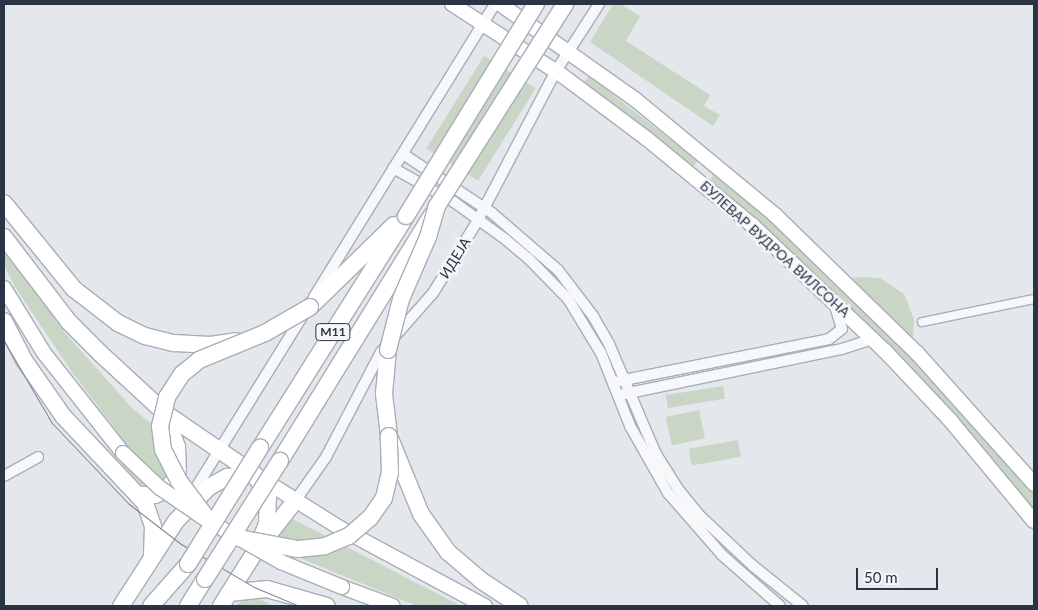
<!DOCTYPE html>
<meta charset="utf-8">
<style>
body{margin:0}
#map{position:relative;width:1038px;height:610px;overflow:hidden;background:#e4e7ec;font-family:Lato,sans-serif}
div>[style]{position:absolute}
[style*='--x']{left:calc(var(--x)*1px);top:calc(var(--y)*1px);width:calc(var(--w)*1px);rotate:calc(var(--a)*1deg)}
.green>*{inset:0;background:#c9d6c5;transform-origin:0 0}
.roads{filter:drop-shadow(1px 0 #a9aeb7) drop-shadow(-1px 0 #a9aeb7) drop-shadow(0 1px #a9aeb7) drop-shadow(0 -1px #a9aeb7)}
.pedestrian>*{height:8px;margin:-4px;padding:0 4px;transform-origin:4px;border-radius:4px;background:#f7f8fa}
.minor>*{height:10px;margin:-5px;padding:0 5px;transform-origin:5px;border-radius:5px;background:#f7f8fa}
.secondary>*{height:14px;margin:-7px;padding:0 7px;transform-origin:7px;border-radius:7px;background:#fff}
.primary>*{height:16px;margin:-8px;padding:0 8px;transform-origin:8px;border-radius:8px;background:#fff}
.trunk>*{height:16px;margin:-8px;padding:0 8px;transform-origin:8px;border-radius:8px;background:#fff}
.tram>*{height:1px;margin:-0.5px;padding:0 0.5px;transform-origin:0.5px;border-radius:0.5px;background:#7d8696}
.bridges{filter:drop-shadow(1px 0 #a9aeb7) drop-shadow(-1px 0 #a9aeb7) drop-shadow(0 1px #a9aeb7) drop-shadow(0 -1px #a9aeb7)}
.secondary-bridge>*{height:14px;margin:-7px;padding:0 7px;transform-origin:7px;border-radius:7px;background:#fff}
.trunk-bridge>*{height:16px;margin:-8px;padding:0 8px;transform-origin:8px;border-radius:8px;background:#fff}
span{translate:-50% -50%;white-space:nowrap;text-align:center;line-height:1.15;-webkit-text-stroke:5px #f4f6f9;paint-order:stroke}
.shield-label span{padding:1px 4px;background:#f4f6f9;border:1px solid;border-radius:4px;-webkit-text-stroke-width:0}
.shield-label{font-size:12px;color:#2b3445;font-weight:700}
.street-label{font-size:14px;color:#2b3445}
.frame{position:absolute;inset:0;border:5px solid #2b3445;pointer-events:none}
.scale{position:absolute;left:856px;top:568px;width:82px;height:22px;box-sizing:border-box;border:2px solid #2b3445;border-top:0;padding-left:6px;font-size:15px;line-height:18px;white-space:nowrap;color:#2b3445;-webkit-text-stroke:4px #f4f6f9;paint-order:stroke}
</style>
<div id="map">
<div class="green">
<i style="clip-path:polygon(613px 4px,620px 4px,640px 16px,626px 41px,710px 95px,704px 106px,720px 115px,713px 126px,590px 42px)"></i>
<i style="left:484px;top:56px;width:61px;height:109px;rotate:32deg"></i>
<i style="left:589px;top:76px;width:138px;height:8px;rotate:38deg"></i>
<i style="clip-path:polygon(716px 164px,775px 215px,1034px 484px,1034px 521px,950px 420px,708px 188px)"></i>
<i style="clip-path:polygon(4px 249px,65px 333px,132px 408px,165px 435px,171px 467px,165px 485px,145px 489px,122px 465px,132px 451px,72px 372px,15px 287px,4px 265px)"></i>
<i style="clip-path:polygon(858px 277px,880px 278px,904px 294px,914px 319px,913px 341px,850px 279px)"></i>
<i style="left:723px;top:386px;width:13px;height:58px;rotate:81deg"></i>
<i style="left:699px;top:410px;width:29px;height:34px;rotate:78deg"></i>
<i style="left:738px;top:440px;width:17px;height:50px;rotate:80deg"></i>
<i style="clip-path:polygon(287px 516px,461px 606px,417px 606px,268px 545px)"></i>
<i style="clip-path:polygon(250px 594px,273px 606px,235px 606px)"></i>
</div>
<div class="roads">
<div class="pedestrian">
<i style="--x:922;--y:322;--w:114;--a:-11.6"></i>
</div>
<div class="minor">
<i style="--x:403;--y:154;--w:107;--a:33.5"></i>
<i style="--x:492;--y:213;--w:87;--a:40.8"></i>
<i style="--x:558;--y:270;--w:58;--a:52.7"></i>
<i style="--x:593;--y:316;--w:32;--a:60"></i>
<i style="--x:609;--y:344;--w:120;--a:66.9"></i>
<i style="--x:656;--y:454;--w:41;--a:57.8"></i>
<i style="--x:678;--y:489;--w:35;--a:51"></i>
<i style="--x:700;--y:516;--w:71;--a:43.3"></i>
<i style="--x:752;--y:565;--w:65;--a:38.8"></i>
<i style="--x:393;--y:168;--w:70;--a:29.1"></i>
<i style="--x:454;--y:202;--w:63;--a:36"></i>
<i style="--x:505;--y:239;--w:30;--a:40"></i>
<i style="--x:528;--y:258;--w:57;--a:45.7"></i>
<i style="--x:568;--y:299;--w:63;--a:58.6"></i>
<i style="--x:601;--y:353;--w:79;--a:68.3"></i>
<i style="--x:630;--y:426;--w:77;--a:60.4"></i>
<i style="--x:668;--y:493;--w:82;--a:48.9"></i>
<i style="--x:722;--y:555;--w:77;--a:41.3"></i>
<i style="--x:314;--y:297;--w:344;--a:-58.3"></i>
<i style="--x:619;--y:381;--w:214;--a:-11.3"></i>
<i style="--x:829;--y:339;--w:16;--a:-38"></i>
<i style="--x:842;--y:329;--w:24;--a:-107"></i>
<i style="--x:624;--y:394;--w:223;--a:-11.7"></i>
<i style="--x:842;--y:349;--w:33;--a:-18"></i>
<i style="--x:4;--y:476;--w:39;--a:-29"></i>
<i style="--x:189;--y:499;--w:220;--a:-58.2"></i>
<i style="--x:295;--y:501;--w:54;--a:-54.8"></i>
<i style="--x:326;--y:457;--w:119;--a:-62.4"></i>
<i style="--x:381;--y:352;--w:79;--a:-48.6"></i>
<i style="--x:433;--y:293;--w:86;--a:-58.3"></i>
<i style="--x:478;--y:220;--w:168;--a:-62.4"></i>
<i style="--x:556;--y:71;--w:80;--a:-57.3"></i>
</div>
<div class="secondary">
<i style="--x:452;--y:4;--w:132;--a:33"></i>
<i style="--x:563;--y:76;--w:104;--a:36.8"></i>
<i style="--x:646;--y:138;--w:137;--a:39.4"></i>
<i style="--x:752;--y:225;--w:183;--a:43.5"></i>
<i style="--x:885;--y:351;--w:95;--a:46.7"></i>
<i style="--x:950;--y:420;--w:131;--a:50.3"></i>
<i style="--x:500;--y:4;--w:166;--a:35.2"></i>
<i style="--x:636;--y:100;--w:180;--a:39.6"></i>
<i style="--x:775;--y:215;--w:198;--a:44.2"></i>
<i style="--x:917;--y:353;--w:176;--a:48.2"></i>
<i style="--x:4;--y:288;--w:76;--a:58.4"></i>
<i style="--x:44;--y:353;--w:127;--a:51.7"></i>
<i style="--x:259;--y:477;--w:93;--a:32.3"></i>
<i style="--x:338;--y:527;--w:167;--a:28.3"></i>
<i style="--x:210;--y:522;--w:33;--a:29"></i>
<i style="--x:342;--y:587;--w:54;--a:20.4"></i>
</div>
<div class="primary">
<i style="--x:4;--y:237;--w:107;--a:52.6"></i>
<i style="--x:69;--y:322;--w:45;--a:45"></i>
<i style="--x:101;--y:354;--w:87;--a:42.7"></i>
<i style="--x:165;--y:413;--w:108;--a:34.4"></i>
</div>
<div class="trunk">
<i style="--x:4;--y:203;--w:111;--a:50.9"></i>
<i style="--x:74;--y:289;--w:56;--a:37.7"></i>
<i style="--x:118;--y:323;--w:30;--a:26"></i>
<i style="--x:145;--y:336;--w:30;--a:14"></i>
<i style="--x:174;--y:343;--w:36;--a:3"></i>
<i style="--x:210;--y:345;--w:27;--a:-8"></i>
<i style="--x:310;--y:307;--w:117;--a:-44.3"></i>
<i style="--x:4;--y:321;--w:44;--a:62.9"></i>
<i style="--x:24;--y:360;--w:68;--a:55.1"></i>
<i style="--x:63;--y:416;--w:120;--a:46.7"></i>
<i style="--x:145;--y:503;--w:24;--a:71"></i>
<i style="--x:153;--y:526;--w:30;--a:92"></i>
<i style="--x:388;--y:350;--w:44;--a:95.2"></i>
<i style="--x:384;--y:394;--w:42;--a:83.2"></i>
<i style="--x:389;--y:436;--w:84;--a:67.7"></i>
<i style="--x:421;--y:514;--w:47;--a:54.6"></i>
<i style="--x:448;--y:552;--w:45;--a:40.5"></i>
<i style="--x:482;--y:581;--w:45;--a:33.3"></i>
<i style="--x:260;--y:448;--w:274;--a:-57.8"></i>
<i style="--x:280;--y:461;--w:289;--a:-58.3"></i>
<i style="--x:138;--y:495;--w:17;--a:0"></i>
<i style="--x:155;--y:495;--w:12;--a:-24"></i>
<i style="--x:166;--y:490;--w:19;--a:-51"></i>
<i style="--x:178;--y:475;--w:28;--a:-92"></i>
<i style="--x:177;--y:447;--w:36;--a:-109"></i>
<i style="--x:229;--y:593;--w:38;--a:-6"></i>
<i style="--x:267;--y:589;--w:62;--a:15.8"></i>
<i style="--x:121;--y:606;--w:101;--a:-57.1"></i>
<i style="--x:176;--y:521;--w:47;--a:-45.9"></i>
<i style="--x:209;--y:487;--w:21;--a:-29"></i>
<i style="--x:227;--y:477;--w:27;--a:-6"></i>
<i style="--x:254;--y:474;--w:26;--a:58"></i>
<i style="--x:268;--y:496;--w:28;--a:92"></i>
<i style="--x:267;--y:524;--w:30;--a:113"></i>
<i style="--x:151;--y:606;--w:56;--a:-48.6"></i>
<i style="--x:188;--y:606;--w:32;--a:-58"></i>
<i style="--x:221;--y:606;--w:64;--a:-57.8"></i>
<i style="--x:255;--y:552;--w:65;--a:-51.9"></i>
</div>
</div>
<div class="tram">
<i style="--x:4;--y:341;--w:95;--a:59.7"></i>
<i style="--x:52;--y:423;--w:112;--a:46.5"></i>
<i style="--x:129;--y:504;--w:66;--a:37.6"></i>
<i style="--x:181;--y:544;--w:85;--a:30.5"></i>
<i style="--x:254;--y:587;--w:49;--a:22.9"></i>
</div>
<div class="bridges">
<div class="secondary-bridge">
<i style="--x:123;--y:453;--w:51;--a:43.4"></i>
<i style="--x:160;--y:488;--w:53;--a:34.3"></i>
<i style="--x:242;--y:540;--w:45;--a:29.4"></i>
<i style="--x:281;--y:562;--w:66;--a:22.3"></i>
</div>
<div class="trunk-bridge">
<i style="--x:406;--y:216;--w:249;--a:-58.5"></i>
<i style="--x:388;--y:350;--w:53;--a:-75.7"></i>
<i style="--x:401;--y:299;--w:68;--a:-66.5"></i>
<i style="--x:428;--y:237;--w:32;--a:-74"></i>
<i style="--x:437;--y:206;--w:239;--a:-57.6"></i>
<i style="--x:210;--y:522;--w:51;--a:-127.1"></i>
<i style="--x:179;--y:481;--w:35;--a:-117"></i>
<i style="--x:163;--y:450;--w:24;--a:-97"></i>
<i style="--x:160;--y:426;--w:30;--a:-76"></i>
<i style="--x:167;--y:397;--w:27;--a:-57"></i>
<i style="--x:182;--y:374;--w:22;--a:-39"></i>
<i style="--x:199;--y:360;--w:71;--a:-22.2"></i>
<i style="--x:265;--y:333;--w:52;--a:-30"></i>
<i style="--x:239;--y:538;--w:60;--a:10.6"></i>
<i style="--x:298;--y:549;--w:27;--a:-6"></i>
<i style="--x:325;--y:546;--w:26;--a:-23"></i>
<i style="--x:349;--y:536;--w:28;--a:-41"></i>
<i style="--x:370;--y:518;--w:24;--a:-55"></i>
<i style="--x:384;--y:498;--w:26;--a:-77"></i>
<i style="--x:390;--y:473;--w:37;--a:-92"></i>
<i style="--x:188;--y:564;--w:137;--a:-58.2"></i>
<i style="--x:205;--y:579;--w:140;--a:-57.6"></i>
</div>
</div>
<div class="shield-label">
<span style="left:333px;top:332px">M11</span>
</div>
<div class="street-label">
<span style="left:775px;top:249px;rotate:42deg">БУЛЕВАР ВУДРОА ВИЛСОНА</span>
<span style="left:455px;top:258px;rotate:-58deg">ИДЕЈА</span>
</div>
<div class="frame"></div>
<div class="scale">50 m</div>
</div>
